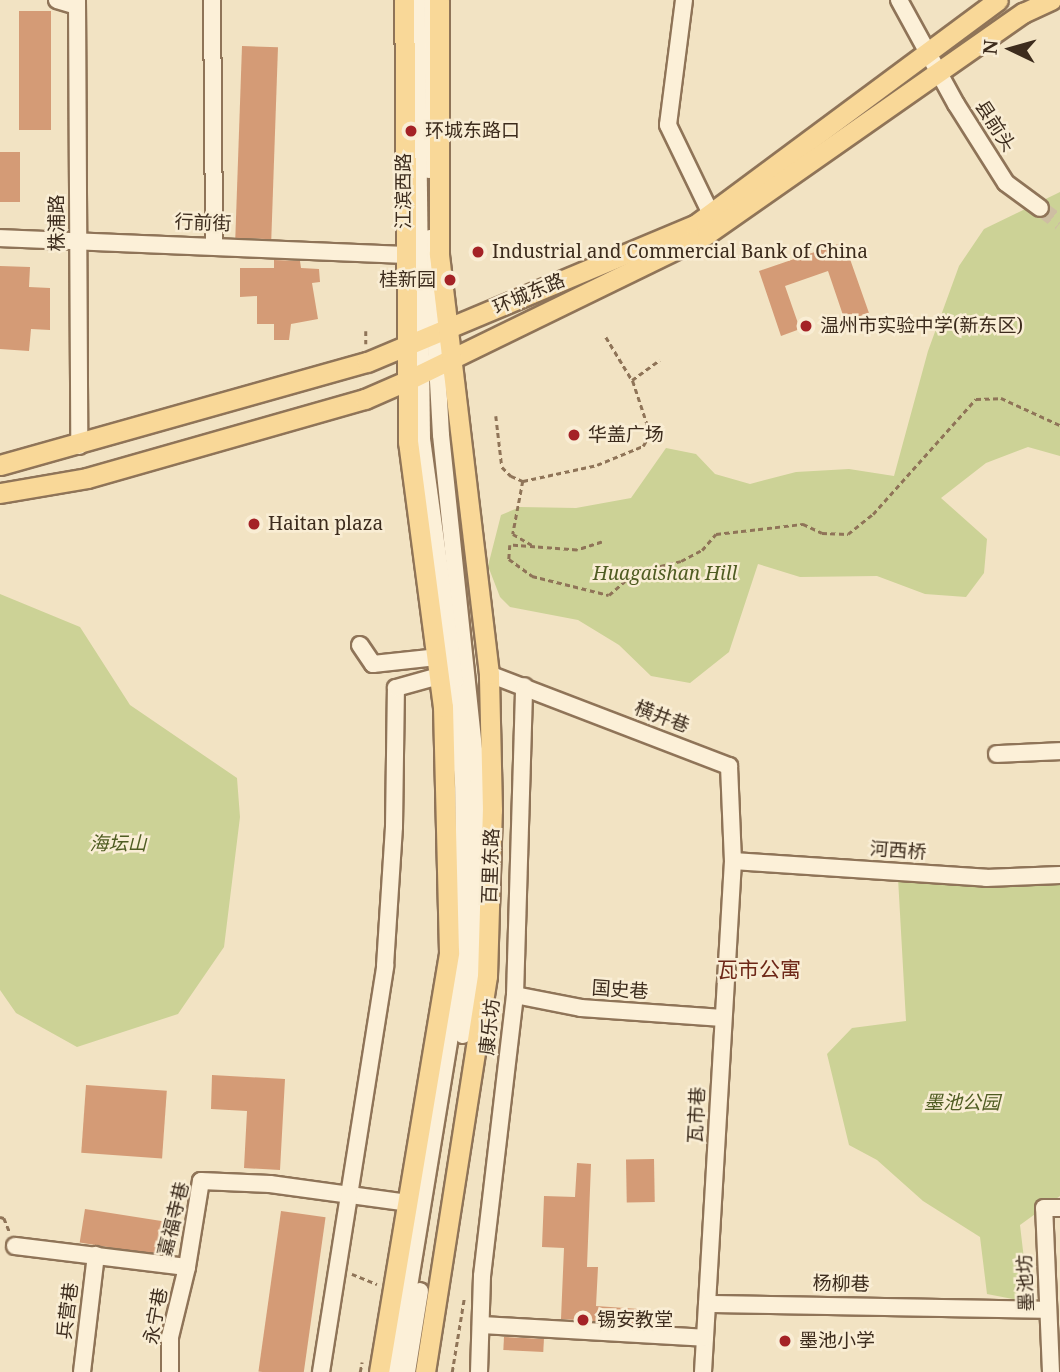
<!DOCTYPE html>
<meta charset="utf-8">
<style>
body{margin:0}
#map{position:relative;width:1060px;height:1372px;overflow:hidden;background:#f2e3c3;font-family:"Noto Serif","Noto Sans SC",serif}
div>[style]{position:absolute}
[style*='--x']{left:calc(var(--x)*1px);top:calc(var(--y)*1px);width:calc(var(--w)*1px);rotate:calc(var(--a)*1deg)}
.green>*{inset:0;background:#ccd296}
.building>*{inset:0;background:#d49b76;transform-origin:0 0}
.minor-tunnel>*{height:16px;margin-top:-8px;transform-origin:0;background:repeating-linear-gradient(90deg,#cebea2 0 16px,transparent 0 24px)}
.path>*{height:2.5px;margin-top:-1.25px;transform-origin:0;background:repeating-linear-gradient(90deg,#8f7458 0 5px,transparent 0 8.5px)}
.roads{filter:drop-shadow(2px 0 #8f7458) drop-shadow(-2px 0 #8f7458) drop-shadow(0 2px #8f7458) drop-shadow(0 -2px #8f7458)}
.minor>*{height:16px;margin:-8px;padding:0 8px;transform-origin:8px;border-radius:8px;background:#fcf0d8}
.major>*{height:19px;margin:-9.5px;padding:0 9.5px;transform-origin:9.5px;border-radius:9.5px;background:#f9d898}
.dots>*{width:19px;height:19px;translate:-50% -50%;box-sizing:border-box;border:4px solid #f9edd4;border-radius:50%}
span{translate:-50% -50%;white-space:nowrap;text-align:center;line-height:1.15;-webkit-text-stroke:5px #f9edd4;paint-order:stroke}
.street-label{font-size:19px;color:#3d2c1d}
.poi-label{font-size:19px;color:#3d2c1d}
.left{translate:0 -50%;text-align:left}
.right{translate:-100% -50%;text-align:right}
.park-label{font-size:19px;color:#4f5c22;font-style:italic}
.neighbourhood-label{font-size:21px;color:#6e2818}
.north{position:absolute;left:976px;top:14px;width:70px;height:70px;-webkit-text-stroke:5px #f9edd4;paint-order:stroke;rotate:275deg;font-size:19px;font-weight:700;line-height:28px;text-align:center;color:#3d2c1d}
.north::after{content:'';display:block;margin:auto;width:24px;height:32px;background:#3d2c1d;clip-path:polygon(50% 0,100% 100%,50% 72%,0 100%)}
</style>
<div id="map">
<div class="green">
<i style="clip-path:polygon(1060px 192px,1060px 456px,1028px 447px,986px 463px,941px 498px,987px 539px,984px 573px,966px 597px,925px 594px,877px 576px,800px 577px,758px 564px,729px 652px,690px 683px,651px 676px,619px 645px,578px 620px,510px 607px,500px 597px,488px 566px,501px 515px,520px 507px,576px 508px,631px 498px,666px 448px,696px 454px,715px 474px,750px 484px,796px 472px,849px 469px,894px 476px,928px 351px,959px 266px,984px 229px)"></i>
<i style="clip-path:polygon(0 594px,80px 627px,130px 705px,237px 778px,240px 817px,224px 947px,178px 1014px,77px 1047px,16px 1013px,0 990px)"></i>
<i style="clip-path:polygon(1060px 874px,1060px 1196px,1020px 1225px,1029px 1302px,987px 1294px,980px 1237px,923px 1201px,877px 1160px,849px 1145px,827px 1054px,852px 1028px,906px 1021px,898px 878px)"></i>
</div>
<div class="building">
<i style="left:19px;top:11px;width:32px;height:119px"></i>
<i style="left:242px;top:46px;width:36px;height:192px;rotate:2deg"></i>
<i style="left:0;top:152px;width:20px;height:50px"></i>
<i style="clip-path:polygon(844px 242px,869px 313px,845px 321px,828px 271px,785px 286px,800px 329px,781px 336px,759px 271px)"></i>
<i style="clip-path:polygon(274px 260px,300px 261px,301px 268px,319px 269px,320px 282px,312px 283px,318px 319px,291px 324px,289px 340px,274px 340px,274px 324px,257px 324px,257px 296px,240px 297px,240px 268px,274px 268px)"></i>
<i style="clip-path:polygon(0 266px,30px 267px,29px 287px,50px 288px,50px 330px,31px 329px,29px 351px,0 349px)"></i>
<i style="clip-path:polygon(212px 1075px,285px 1079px,280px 1170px,244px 1168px,247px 1111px,211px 1109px)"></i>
<i style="left:86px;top:1085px;width:81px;height:68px;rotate:4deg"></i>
<i style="left:654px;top:1159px;width:43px;height:28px;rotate:89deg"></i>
<i style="clip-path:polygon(577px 1163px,591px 1164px,587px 1267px,598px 1267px,596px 1306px,639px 1309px,638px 1324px,561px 1319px,564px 1248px,542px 1247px,544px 1196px,575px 1197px)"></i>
<i style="left:85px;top:1209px;width:95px;height:34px;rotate:9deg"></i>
<i style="left:281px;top:1211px;width:45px;height:162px;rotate:8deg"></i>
<i style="left:504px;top:1337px;width:40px;height:13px;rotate:3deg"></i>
</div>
<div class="minor-tunnel">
<i style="--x:1040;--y:208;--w:25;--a:37"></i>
</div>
<div class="path">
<i style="--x:366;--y:331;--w:13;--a:90"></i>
<i style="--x:606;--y:337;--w:50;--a:58.8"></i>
<i style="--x:496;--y:416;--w:51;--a:83.3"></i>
<i style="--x:502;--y:467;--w:13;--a:45"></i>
<i style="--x:511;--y:476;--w:13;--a:23"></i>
<i style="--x:523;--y:481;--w:76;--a:-12.2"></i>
<i style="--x:597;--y:465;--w:50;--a:-22.4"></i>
<i style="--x:643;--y:446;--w:14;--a:-60"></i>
<i style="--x:650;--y:434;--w:57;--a:-108.4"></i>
<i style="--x:632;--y:380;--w:34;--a:-36"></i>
<i style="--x:523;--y:481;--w:54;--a:100.7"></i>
<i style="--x:513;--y:534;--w:22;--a:30"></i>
<i style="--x:602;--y:542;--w:26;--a:162"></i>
<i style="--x:577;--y:550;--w:67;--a:-175.7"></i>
<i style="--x:510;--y:545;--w:14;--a:94"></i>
<i style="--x:509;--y:559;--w:29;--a:36"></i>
<i style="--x:532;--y:576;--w:79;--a:13.9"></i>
<i style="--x:609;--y:595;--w:35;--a:-41"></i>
<i style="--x:635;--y:572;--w:47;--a:-13.4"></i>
<i style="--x:681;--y:561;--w:24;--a:-28"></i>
<i style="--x:702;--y:550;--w:21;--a:-49"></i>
<i style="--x:716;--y:534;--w:88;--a:-6.6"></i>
<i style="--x:803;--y:524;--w:21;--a:25"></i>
<i style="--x:822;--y:533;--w:26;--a:2"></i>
<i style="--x:848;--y:534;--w:32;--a:-39"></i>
<i style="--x:873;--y:514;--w:154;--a:-48.2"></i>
<i style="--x:976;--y:399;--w:25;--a:-2"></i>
<i style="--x:1001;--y:398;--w:65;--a:24.6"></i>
<i style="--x:0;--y:1217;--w:4;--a:14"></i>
<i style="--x:4;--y:1218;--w:16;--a:68"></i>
<i style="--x:352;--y:1274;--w:27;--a:22"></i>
<i style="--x:360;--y:1372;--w:10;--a:-79"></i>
<i style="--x:452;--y:1372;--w:74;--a:-80.7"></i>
</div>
<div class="roads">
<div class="minor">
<i style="--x:57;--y:0;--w:21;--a:17"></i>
<i style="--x:77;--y:0;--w:446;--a:89.7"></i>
<i style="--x:212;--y:0;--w:245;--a:89.5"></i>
<i style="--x:429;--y:0;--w:170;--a:90"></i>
<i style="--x:684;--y:0;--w:126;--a:97.3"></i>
<i style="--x:668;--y:125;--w:99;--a:64.2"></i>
<i style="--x:899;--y:0;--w:119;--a:61.3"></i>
<i style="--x:956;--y:104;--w:93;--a:57.7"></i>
<i style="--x:1006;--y:183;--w:42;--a:36.3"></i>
<i style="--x:0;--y:238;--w:404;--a:2.4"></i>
<i style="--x:430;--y:238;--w:197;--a:86.8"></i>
<i style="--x:441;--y:435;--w:343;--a:84"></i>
<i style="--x:477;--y:776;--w:187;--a:90.6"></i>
<i style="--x:475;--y:963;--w:73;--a:99.5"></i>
<i style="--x:360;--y:645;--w:23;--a:56"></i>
<i style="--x:373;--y:664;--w:64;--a:-6.2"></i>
<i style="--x:489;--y:674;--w:257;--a:21"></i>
<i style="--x:729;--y:766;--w:95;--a:87.6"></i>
<i style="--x:733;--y:861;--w:512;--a:93.36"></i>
<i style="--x:997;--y:754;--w:63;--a:-2.7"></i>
<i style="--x:733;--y:861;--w:254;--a:3.8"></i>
<i style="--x:986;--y:878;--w:74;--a:-2.3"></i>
<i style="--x:515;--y:995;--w:67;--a:11.1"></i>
<i style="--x:581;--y:1008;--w:142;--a:4"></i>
<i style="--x:15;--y:1246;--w:173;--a:7"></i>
<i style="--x:187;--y:1267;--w:87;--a:-80.8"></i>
<i style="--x:201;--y:1181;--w:69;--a:2.5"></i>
<i style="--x:270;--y:1184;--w:139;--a:7.8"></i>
<i style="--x:707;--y:1304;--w:341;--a:1"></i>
<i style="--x:481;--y:1325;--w:224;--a:3.3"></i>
<i style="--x:82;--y:1372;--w:118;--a:-83.2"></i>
<i style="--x:170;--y:1372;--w:35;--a:-90"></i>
<i style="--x:170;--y:1337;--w:72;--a:-76.3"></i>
<i style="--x:321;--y:1372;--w:411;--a:-81"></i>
<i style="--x:385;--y:966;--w:139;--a:-86.3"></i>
<i style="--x:394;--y:827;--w:139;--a:-89.2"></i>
<i style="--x:396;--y:688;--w:45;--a:-15.6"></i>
<i style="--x:395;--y:1372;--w:426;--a:-80.7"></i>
<i style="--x:464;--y:952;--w:169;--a:-90.3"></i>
<i style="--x:463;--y:783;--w:103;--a:-94.4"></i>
<i style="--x:455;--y:680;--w:243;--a:-97.8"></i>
<i style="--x:422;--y:439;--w:439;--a:-90.7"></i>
<i style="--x:407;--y:1372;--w:82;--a:-80.9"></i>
<i style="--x:479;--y:1372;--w:96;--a:-88.2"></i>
<i style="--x:482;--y:1276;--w:283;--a:-83.3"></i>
<i style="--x:515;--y:995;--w:309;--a:-88.3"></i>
<i style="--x:1051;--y:1372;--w:164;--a:-92.4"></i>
<i style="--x:1044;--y:1208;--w:16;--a:0"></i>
</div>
<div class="major">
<i style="--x:0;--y:465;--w:381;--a:-15.7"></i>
<i style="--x:367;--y:362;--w:355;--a:-22.7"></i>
<i style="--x:695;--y:225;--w:377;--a:-36.6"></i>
<i style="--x:0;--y:493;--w:88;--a:-9.8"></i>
<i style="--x:87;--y:478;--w:289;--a:-15.9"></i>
<i style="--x:365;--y:399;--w:45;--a:-23.7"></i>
<i style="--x:406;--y:381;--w:335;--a:-26"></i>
<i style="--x:707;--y:234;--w:386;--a:-35"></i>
<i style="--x:1023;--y:13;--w:31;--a:-25"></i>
<i style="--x:379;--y:1372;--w:426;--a:-80.5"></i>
<i style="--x:449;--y:952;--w:245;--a:-91.4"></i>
<i style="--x:443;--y:707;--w:267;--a:-97.5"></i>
<i style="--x:408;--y:442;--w:442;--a:-90.5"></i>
<i style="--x:425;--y:1372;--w:401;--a:-81.1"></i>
<i style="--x:487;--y:976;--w:166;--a:-88.3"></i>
<i style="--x:492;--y:810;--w:136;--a:-91.3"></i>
<i style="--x:489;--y:674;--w:423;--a:-96.8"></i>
<i style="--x:439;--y:254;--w:254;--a:-90"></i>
</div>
</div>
<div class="dots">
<i style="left:411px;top:131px;background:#a42226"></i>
<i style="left:478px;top:252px;background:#a42226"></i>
<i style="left:450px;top:280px;background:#a42226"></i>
<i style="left:806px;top:326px;background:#a42226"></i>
<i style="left:574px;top:435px;background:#a42226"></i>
<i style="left:254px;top:524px;background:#a42226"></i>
<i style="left:583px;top:1320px;background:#a42226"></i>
<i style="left:785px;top:1341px;background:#a42226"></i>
</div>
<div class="street-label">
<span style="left:995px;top:126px;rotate:57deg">县前头</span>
<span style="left:404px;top:191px;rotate:-90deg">江滨西路</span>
<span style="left:57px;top:223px;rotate:-90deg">株浦路</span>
<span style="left:203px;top:223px;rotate:2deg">行前街</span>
<span style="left:529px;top:294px;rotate:-23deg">环城东路</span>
<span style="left:662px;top:717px;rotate:21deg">横井巷</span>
<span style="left:898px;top:851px;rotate:4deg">河西桥</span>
<span style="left:491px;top:866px;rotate:-88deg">百里东路</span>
<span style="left:620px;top:990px;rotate:4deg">国史巷</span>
<span style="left:490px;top:1027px;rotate:-84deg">康乐坊</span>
<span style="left:697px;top:1115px;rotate:-87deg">瓦市巷</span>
<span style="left:174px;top:1219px;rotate:-76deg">嘉福寺巷</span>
<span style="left:1026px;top:1283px;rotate:-92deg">墨池坊</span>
<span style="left:841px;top:1284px;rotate:1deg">杨柳巷</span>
<span style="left:68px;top:1311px;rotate:-83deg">兵营巷</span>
<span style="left:156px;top:1316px;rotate:-80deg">永宁巷</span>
</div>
<div class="poi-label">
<span class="left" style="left:425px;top:131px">环城东路口</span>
<span class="left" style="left:492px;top:252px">Industrial and Commercial Bank of China</span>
<span class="right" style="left:436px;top:280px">桂新园</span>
<span class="left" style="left:820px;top:326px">温州市实验中学(新东区)</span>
<span class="left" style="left:588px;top:435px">华盖广场</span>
<span class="left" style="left:268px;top:524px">Haitan plaza</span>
<span class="left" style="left:597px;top:1320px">锡安教堂</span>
<span class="left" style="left:799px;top:1341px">墨池小学</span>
</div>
<div class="park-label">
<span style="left:665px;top:574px">Huagaishan Hill</span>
<span style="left:118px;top:844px">海坛山</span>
<span style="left:962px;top:1103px">墨池公园</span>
</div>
<div class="neighbourhood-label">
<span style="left:759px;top:969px">瓦市公寓</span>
</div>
<div class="north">N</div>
</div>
